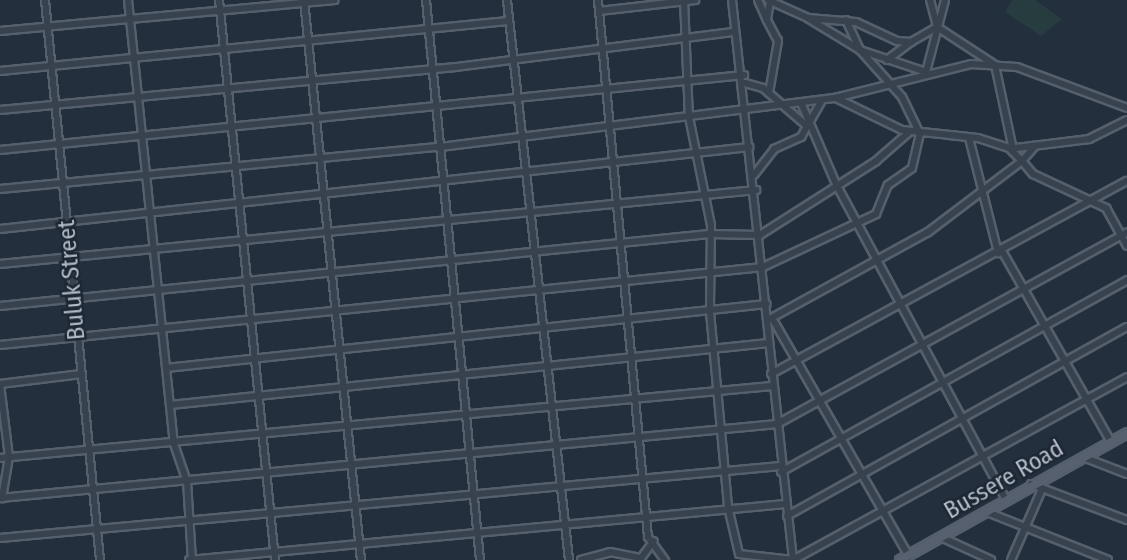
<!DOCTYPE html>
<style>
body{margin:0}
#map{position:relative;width:1127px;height:560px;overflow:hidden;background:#242f3e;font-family:"Fira Sans Condensed",sans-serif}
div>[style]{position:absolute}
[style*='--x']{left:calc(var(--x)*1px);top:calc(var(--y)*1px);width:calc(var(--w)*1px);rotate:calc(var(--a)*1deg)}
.green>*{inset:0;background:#263c3f}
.roads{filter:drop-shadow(2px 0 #565f6c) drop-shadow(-2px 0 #565f6c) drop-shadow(0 2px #565f6c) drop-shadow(0 -2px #565f6c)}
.minor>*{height:6px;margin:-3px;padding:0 3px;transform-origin:3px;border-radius:3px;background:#38414e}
.major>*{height:8px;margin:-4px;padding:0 4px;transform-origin:4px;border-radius:4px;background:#56606e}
span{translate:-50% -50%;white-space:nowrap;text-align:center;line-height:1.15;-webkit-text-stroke:5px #1d2633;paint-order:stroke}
.street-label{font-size:24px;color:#b4bcc9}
</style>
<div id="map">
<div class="green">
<i style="clip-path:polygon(1012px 0,1035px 0,1062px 19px,1041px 36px,1005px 12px)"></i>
</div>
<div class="roads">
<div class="minor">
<i style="--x:45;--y:0;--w:563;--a:84.39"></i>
<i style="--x:128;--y:0;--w:446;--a:84.1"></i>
<i style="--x:174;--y:444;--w:39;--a:71"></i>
<i style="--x:187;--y:481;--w:79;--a:86.4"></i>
<i style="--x:219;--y:0;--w:563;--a:84.29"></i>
<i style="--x:304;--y:0;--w:563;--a:84.19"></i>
<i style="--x:426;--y:0;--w:563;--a:84.49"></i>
<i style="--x:507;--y:0;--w:563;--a:83.68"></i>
<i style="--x:598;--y:0;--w:539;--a:84.68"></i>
<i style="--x:648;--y:537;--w:29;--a:54"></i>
<i style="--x:684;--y:0;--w:117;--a:87.6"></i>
<i style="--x:689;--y:117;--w:110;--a:78.5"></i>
<i style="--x:711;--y:225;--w:87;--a:90.7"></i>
<i style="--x:710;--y:312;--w:196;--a:84.7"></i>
<i style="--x:728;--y:507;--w:48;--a:76.8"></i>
<i style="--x:739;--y:554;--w:54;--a:6.3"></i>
<i style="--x:793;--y:560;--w:381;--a:-28.7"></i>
<i style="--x:732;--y:0;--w:563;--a:83.78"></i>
<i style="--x:758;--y:0;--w:20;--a:66"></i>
<i style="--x:768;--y:0;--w:44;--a:24.2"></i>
<i style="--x:808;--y:18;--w:48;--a:4.8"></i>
<i style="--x:856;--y:22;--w:45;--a:24.9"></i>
<i style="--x:897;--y:41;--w:14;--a:4"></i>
<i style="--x:911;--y:42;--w:30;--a:-30"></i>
<i style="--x:937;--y:27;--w:69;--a:33.2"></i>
<i style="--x:995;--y:65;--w:87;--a:78"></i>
<i style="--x:930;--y:0;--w:28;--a:75"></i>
<i style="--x:599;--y:11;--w:97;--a:-6.5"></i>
<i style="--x:809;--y:19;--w:60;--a:31.3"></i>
<i style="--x:860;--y:50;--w:70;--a:18.4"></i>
<i style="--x:926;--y:72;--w:74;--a:-75.2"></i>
<i style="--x:0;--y:31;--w:336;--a:-5.3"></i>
<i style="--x:887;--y:60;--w:30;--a:-37"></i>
<i style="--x:0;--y:71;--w:511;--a:-5.61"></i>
<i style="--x:745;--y:83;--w:19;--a:16"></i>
<i style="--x:763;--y:88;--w:58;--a:40.8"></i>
<i style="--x:769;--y:93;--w:53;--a:-80.2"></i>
<i style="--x:778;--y:41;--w:24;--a:-118"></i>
<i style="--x:767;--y:20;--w:20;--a:-81"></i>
<i style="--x:835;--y:98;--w:140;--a:-14"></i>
<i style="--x:971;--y:64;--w:46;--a:3.7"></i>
<i style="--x:1017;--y:67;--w:117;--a:20.4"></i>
<i style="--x:802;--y:105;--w:86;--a:66.7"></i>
<i style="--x:836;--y:184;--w:359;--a:61.7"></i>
<i style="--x:0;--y:110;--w:458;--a:-5.4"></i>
<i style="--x:456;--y:67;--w:280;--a:-7.2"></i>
<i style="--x:969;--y:138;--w:119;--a:75.8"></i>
<i style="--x:1035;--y:146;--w:20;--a:131"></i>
<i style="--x:1022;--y:161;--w:17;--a:50"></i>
<i style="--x:1033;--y:174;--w:81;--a:25"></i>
<i style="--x:1106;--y:208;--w:43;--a:61.1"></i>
<i style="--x:1016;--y:148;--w:74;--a:-7"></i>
<i style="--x:1089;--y:139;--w:42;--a:-26.6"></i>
<i style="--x:0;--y:150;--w:748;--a:-5.76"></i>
<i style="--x:754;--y:175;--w:33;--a:-52"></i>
<i style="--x:774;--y:149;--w:30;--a:-24"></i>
<i style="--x:801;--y:137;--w:40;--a:-60.3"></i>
<i style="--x:0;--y:189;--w:442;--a:-5.5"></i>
<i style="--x:440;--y:147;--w:399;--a:-7.1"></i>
<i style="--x:836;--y:98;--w:73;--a:25.9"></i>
<i style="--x:902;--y:130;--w:76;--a:6"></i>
<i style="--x:978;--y:138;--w:33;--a:18"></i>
<i style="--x:1009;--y:148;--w:18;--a:45"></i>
<i style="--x:1022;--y:161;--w:118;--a:142.9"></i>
<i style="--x:928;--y:232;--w:183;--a:151.2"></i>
<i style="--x:0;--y:229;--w:754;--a:-6.24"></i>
<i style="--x:1002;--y:251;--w:220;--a:60.3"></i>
<i style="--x:0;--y:264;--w:760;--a:-5.59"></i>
<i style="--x:0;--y:306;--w:713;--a:-5.8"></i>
<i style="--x:709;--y:234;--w:51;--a:1.1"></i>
<i style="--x:760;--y:235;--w:138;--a:-32.5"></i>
<i style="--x:876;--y:161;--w:43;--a:-41.2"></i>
<i style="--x:772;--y:318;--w:275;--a:60.1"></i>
<i style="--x:0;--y:345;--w:767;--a:-5.84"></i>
<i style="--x:763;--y:267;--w:125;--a:-25.1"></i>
<i style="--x:876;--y:214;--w:31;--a:-68"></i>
<i style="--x:888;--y:185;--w:29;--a:-35"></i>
<i style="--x:912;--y:168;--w:35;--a:-77"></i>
<i style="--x:920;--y:134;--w:41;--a:-115.9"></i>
<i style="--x:902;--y:97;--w:63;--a:-131.8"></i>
<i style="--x:860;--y:50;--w:33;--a:-115"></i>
<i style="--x:166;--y:368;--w:604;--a:-6.08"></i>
<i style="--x:771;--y:374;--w:405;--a:-28.5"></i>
<i style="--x:0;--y:384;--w:74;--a:83"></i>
<i style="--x:9;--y:457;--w:42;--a:99.7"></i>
<i style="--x:0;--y:384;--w:82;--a:-7"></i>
<i style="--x:170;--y:405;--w:602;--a:-5.91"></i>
<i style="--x:1083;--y:457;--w:47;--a:21.1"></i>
<i style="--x:0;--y:458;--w:775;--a:-5.33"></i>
<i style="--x:781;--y:472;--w:396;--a:-29"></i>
<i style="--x:1031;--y:484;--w:103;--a:20.6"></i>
<i style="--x:0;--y:498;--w:781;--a:-5.44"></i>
<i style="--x:777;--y:424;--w:399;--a:-28.7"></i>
<i style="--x:987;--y:512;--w:130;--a:21.6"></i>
<i style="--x:787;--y:516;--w:389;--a:-29.1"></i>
<i style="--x:0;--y:538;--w:784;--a:-5.27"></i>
<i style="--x:943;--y:538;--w:53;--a:24.6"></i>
<i style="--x:189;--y:560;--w:599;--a:-5.37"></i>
<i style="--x:581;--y:560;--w:30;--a:-15"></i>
<i style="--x:610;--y:552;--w:32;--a:11"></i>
<i style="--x:641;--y:558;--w:21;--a:-53"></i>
<i style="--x:1011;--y:560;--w:77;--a:-66.4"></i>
</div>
<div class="major">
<i style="--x:900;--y:560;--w:260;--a:-29.2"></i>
</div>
</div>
<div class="street-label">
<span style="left:72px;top:280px;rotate:-95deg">Buluk Street</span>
<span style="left:1004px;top:480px;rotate:-30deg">Bussere Road</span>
</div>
</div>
